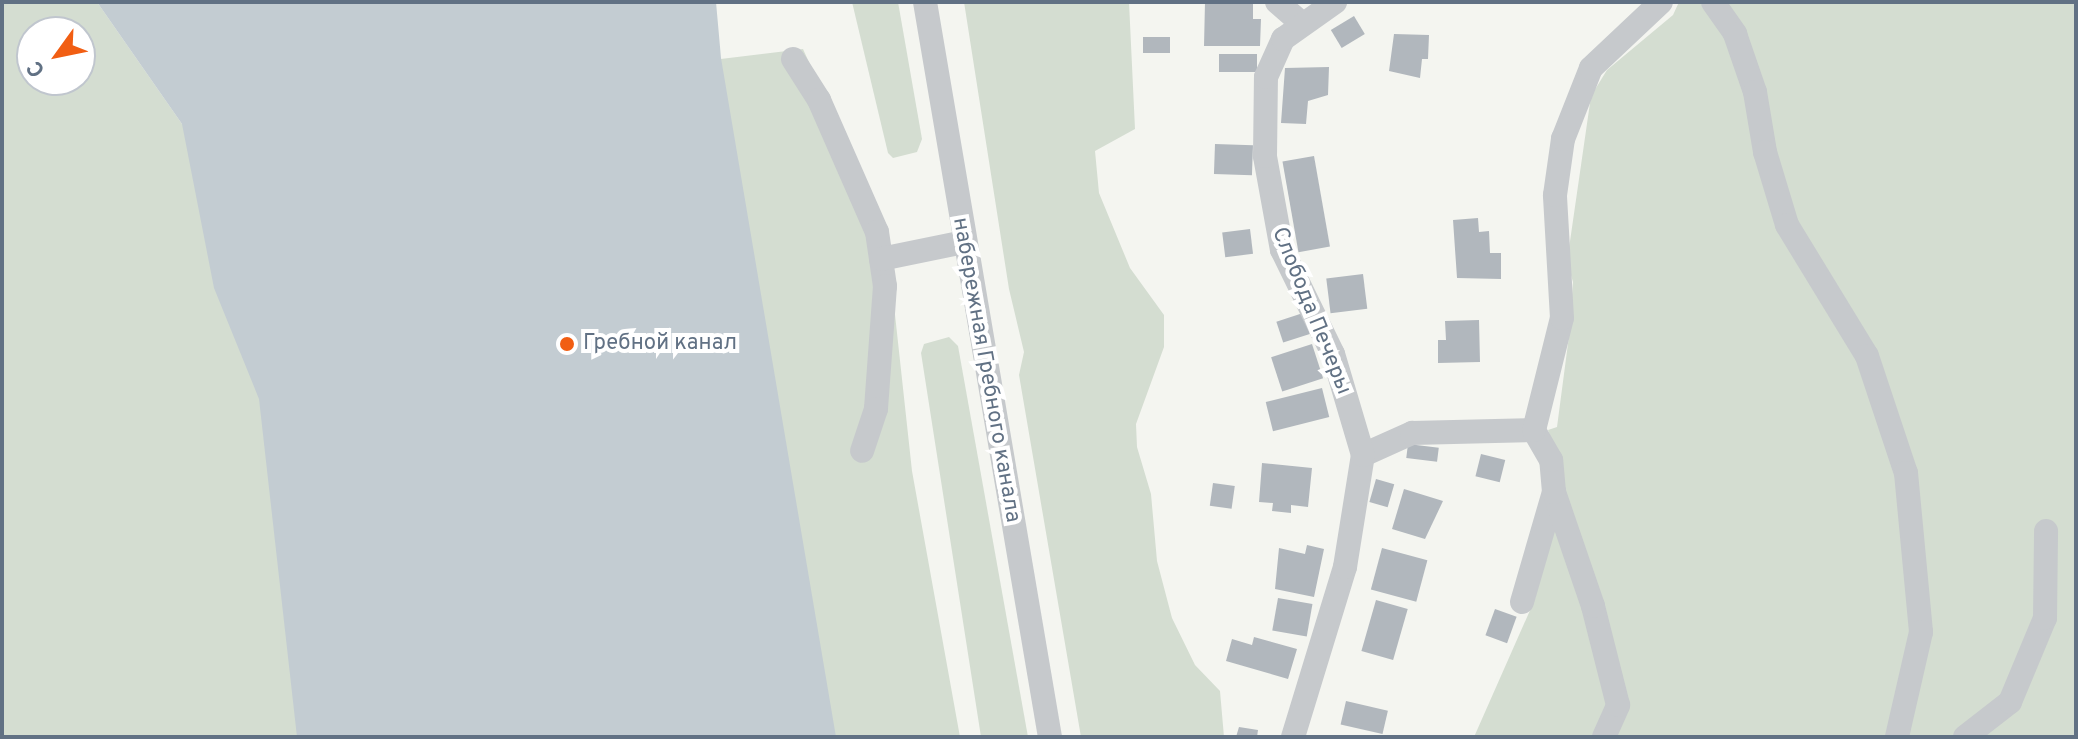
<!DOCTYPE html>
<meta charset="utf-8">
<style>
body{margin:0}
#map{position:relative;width:2078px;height:739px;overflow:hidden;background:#f4f5f0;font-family:Overpass,sans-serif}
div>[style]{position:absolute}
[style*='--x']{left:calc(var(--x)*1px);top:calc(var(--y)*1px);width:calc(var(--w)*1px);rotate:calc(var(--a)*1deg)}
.green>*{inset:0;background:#d4ddd1}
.water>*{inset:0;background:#c3ccd2}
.building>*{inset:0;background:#b1b7bd;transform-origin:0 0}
.minor>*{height:24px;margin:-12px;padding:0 12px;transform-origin:12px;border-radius:12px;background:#c6c9cc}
.dots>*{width:22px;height:22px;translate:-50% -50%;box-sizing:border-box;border:4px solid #fff;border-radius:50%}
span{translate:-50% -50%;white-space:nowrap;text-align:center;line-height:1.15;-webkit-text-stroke:8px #fff;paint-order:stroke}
.street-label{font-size:22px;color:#617184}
.poi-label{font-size:22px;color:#617184}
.left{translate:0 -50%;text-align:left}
.frame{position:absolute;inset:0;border:4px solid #617184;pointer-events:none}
.north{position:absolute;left:16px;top:16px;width:80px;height:80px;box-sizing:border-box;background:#fff;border:2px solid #c0c6ce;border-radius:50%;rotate:237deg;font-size:22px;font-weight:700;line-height:32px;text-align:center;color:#617184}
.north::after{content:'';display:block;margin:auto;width:28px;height:36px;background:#f15e13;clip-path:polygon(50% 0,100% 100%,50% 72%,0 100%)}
</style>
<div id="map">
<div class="green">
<i style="clip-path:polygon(evenodd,2px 2px,97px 2px,182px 124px,803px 49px,878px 214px,892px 287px,912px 471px,960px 737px,2px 737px,2px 2px,32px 32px,80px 32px,80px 80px,32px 80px,32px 32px)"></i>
<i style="clip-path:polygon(852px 2px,898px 2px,922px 139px,917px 152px,893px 158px,888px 153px)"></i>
<i style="clip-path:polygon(964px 2px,1129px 2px,1135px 129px,1095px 151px,1099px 193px,1130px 268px,1164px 315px,1164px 347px,1136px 424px,1137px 447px,1151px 494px,1157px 561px,1172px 618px,1195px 665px,1220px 691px,1224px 737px,1081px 737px,1019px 375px,1024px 352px,1009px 289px)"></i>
<i style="clip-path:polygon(1679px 2px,2076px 2px,2076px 737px,1474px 737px,1535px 599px,1559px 464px,1548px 430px,1557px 427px,1569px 336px,1573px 282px,1567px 262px,1591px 96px,1607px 70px,1673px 15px)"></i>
<i style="clip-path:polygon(949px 337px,958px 346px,1028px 737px,981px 737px,921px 353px,924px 344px)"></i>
</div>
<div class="water">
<i style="clip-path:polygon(97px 2px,716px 2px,721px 58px,836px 737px,297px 737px,259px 399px,214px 288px,182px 124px)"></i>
</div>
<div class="building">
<i style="clip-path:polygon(1205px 2px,1253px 2px,1253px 19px,1261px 19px,1260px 46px,1204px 46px)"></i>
<i style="left:1354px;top:16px;width:21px;height:27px;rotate:59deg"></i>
<i style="clip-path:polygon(1394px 34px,1429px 35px,1428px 59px,1422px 59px,1420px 78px,1389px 71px)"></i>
<i style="left:1170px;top:37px;width:16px;height:27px;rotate:90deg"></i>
<i style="left:1219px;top:54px;width:38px;height:18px"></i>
<i style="clip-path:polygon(1329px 67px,1328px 95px,1308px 101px,1306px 124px,1281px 123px,1285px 68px)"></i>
<i style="left:1215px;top:144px;width:38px;height:30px;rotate:2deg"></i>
<i style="left:1314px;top:156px;width:92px;height:32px;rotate:80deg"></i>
<i style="clip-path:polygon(1478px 218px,1479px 232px,1489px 231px,1490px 253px,1501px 253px,1501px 279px,1457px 278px,1453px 220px)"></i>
<i style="left:1250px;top:229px;width:25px;height:28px;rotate:83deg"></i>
<i style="left:1363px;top:274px;width:35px;height:37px;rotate:83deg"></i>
<i style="left:1303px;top:313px;width:22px;height:28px;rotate:72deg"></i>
<i style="clip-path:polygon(1479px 320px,1480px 362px,1438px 363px,1438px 340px,1446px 340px,1445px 321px)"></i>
<i style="left:1312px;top:344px;width:36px;height:43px;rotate:72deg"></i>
<i style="left:1322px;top:388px;width:30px;height:58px;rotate:76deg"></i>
<i style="left:1408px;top:444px;width:31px;height:14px;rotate:7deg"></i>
<i style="left:1481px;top:454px;width:25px;height:23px;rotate:14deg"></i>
<i style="clip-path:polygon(1262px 463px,1312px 468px,1308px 507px,1291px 505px,1291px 513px,1272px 511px,1273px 503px,1259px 502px)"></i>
<i style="left:1376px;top:479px;width:19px;height:24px;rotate:16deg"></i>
<i style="left:1213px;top:483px;width:22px;height:23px;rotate:8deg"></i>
<i style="clip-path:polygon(1404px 489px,1443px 501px,1425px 539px,1392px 529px)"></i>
<i style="clip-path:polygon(1307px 545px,1324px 549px,1314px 597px,1275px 589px,1279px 548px,1305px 554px)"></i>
<i style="left:1382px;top:548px;width:47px;height:43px;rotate:15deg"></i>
<i style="left:1278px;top:598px;width:35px;height:33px;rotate:10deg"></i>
<i style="left:1376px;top:600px;width:33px;height:53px;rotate:16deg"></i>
<i style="left:1495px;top:609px;width:23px;height:28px;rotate:20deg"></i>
<i style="clip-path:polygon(1254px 637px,1297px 649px,1288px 679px,1226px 661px,1232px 639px,1252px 645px)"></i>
<i style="left:1346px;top:701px;width:43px;height:24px;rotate:13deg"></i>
<i style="clip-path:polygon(1239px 727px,1258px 730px,1257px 737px,1236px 737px)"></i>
</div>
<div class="minor">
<i style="--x:925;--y:2;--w:746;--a:80.35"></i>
<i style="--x:1277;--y:2;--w:33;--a:41"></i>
<i style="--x:1713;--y:2;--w:39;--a:55"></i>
<i style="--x:1735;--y:34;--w:61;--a:71"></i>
<i style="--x:1755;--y:92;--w:61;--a:80.5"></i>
<i style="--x:1765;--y:152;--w:76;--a:73.2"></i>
<i style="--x:1787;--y:225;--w:153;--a:58.6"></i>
<i style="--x:1867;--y:356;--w:123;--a:71.6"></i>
<i style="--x:1906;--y:473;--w:160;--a:84.6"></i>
<i style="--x:1921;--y:632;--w:108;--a:102.9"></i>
<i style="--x:793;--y:59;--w:49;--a:57.6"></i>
<i style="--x:819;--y:100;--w:144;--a:66.3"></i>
<i style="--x:877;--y:232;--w:55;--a:81.6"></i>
<i style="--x:885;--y:286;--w:123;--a:94.2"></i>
<i style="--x:876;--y:409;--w:44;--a:108.4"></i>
<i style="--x:881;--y:259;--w:85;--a:-11.6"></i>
<i style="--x:1363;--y:455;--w:54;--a:-24.2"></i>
<i style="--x:1412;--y:433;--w:122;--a:-1.4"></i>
<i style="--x:1522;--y:602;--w:115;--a:-73.8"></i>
<i style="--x:1293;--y:737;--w:178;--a:-73"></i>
<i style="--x:1345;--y:567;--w:113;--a:-80.9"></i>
<i style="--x:1363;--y:455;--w:105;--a:-106.5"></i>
<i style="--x:1333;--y:354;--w:116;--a:-116.1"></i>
<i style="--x:1282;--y:250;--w:96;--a:-100.3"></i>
<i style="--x:1265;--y:156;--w:79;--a:-89.3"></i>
<i style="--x:1266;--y:77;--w:42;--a:-65.9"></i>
<i style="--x:1283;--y:39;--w:64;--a:-35.4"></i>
<i style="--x:1604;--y:737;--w:35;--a:-66"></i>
<i style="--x:1618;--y:705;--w:102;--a:-104.2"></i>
<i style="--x:1593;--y:606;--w:120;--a:-108.9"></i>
<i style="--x:1554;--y:492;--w:32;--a:-95"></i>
<i style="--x:1551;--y:460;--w:34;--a:-120"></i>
<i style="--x:1534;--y:430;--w:115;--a:-76"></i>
<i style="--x:1562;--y:318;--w:123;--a:-93.3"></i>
<i style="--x:1555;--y:195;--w:57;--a:-81.9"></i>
<i style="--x:1563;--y:139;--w:76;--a:-68.5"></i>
<i style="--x:1591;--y:68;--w:96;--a:-43.3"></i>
<i style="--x:1965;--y:737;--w:57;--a:-37.9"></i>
<i style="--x:2010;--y:702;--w:91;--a:-67.4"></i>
<i style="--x:2045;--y:618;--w:87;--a:-89.3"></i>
</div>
<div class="dots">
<i style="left:567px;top:344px;background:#f15e13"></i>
</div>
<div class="street-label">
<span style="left:1311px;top:311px;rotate:68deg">Слобода Печеры</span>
<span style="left:986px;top:370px;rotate:80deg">набережная Гребного канала</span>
</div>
<div class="poi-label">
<span class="left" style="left:583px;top:344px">Гребной канал</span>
</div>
<div class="frame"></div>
<div class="north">С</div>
</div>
